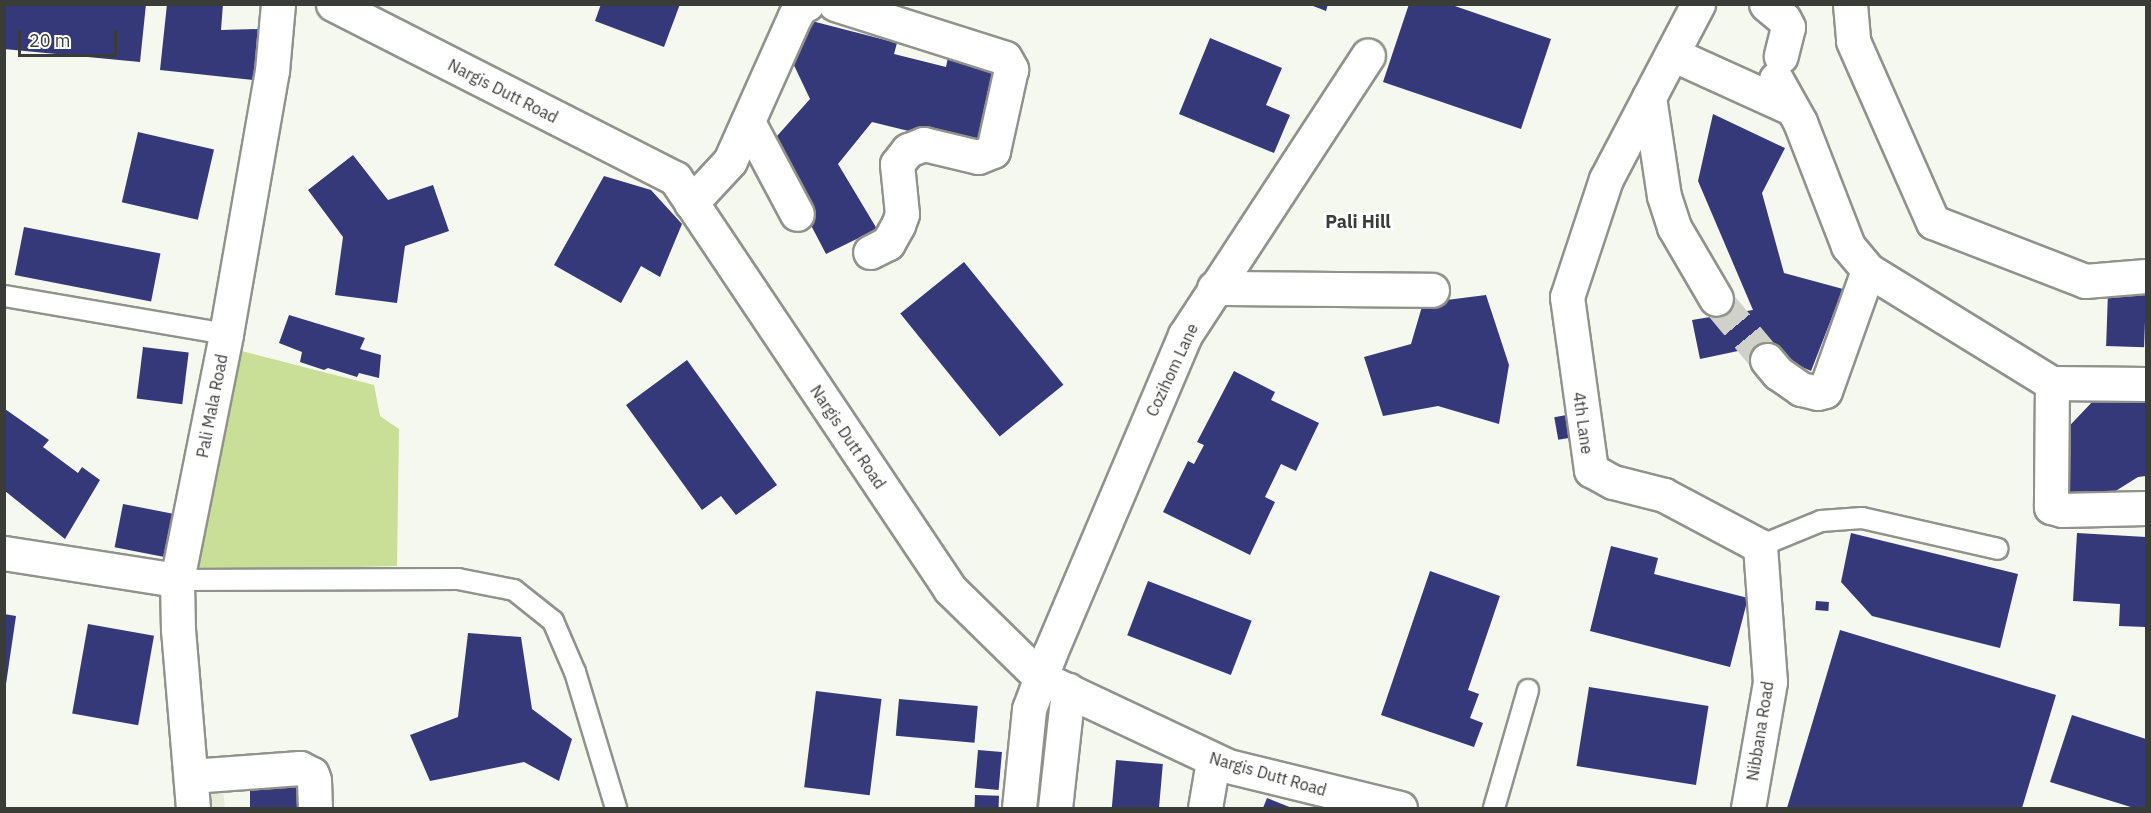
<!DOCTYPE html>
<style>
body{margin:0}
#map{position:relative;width:2151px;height:813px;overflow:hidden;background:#f5f8ee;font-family:"IBM Plex Sans",sans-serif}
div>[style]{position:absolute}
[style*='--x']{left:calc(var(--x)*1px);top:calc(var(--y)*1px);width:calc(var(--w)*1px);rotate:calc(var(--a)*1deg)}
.built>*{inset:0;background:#e6ebda;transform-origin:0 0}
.green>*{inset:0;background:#c9de97}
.building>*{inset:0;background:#353879;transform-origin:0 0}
.minor-tunnel>*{height:33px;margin-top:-16.5px;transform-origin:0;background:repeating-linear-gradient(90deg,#d0d2ca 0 33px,transparent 0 49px)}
.roads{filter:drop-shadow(2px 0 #90938b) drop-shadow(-2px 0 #90938b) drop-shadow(0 2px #90938b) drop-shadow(0 -2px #90938b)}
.service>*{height:20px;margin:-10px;padding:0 10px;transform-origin:10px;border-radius:10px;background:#fff}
.minor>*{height:33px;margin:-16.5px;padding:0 16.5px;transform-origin:16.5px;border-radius:16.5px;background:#fff}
span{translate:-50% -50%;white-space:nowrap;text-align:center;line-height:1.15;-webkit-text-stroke:6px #fff;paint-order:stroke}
.street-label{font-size:16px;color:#3a3c38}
.neighbourhood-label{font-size:18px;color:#3a3c38;font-weight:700}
.frame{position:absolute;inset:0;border:6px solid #3a3c38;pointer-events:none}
.scale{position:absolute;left:18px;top:30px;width:99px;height:27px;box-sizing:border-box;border:3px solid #3a3c38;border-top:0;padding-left:8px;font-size:18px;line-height:21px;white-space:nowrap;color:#3a3c38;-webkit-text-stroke:4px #fff;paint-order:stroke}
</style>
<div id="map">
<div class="built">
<i style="left:220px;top:761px;width:47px;height:50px;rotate:84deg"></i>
</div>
<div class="green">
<i style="clip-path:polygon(234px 349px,374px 385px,380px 416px,399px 429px,397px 566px,195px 571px)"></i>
</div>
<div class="building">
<i style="clip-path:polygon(4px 4px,146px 4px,140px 62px,4px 49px)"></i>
<i style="clip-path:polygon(167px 4px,223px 4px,221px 30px,259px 29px,253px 80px,160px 70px)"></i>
<i style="clip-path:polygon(601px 4px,680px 4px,664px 47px,595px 21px)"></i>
<i style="clip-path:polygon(1308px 4px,1328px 4px,1326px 11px)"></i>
<i style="clip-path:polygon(1409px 4px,1449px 4px,1551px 39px,1521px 129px,1383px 82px)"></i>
<i style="clip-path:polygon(804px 19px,897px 43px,894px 54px,946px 67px,948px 57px,996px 70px,978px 148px,872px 122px,838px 164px,877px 229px,826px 254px,769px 145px,810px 99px,791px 59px)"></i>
<i style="clip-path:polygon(1210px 38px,1282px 68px,1266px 105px,1290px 115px,1274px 153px,1179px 114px)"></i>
<i style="clip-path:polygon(1713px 114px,1785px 148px,1762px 193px,1784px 273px,1843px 289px,1811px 371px,1757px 347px,1700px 359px,1692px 320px,1753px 310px,1698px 181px)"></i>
<i style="left:138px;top:132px;width:78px;height:72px;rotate:13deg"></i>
<i style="clip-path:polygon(353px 155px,388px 200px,433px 185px,449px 231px,405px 246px,397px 303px,335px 295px,343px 237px,308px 190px)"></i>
<i style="clip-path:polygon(604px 176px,651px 190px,682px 224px,660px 277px,641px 266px,621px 303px,554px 265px)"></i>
<i style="left:24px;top:227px;width:139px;height:49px;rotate:11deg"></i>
<i style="left:964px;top:262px;width:158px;height:82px;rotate:51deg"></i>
<i style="left:2108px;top:292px;width:38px;height:54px;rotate:2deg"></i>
<i style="clip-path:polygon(1486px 295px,1509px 365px,1499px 424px,1438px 406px,1383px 416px,1364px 357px,1411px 344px,1423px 303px)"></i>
<i style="clip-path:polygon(289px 315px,365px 338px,360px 349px,381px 355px,379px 378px,359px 373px,357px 377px,328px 368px,324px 370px,300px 362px,302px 352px,279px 343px)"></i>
<i style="left:143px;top:347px;width:46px;height:52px;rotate:7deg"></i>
<i style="clip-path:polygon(687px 360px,777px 485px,736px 515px,721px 496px,702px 510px,626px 405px)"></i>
<i style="clip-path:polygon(1234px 371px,1275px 392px,1271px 400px,1319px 423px,1296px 471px,1281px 464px,1265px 497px,1275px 502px,1250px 555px,1163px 512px,1188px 461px,1194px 464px,1204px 445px,1197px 442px)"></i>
<i style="clip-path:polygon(2146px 398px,2146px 476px,2138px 477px,2090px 507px,2059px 484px,2055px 441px,2095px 399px)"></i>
<i style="clip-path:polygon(5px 409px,49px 440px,43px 447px,78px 473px,82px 467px,100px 480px,65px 539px,5px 491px)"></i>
<i style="left:1572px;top:414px;width:23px;height:18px;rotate:80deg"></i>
<i style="left:123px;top:504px;width:56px;height:44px;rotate:11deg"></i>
<i style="clip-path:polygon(1851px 533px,2018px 574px,2000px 648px,1872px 616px,1841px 582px)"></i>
<i style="clip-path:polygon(2077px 533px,2146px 537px,2146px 627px,2119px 626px,2120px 604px,2073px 601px)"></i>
<i style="clip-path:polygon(1611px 546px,1658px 558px,1654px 574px,1748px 598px,1730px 667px,1590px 631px)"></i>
<i style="clip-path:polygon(1430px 571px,1500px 596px,1468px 690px,1479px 694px,1470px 718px,1483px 723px,1474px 747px,1381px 715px)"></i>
<i style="left:1148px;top:581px;width:111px;height:58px;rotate:21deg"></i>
<i style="left:1816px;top:601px;width:13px;height:9px;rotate:4deg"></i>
<i style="clip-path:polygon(4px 614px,16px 616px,6px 684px,4px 684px)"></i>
<i style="left:88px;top:624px;width:67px;height:91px;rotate:10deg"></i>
<i style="clip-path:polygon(1840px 630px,2056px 695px,2022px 808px,1787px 808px)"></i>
<i style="clip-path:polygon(468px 633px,521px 637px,532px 709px,572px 739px,559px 781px,524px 762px,430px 781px,410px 735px,458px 717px)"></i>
<i style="left:1589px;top:687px;width:121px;height:80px;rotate:9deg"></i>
<i style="left:816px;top:691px;width:66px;height:97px;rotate:7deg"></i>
<i style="left:899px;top:699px;width:79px;height:37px;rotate:5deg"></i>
<i style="clip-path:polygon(2072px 715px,2146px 739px,2146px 808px,2134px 808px,2050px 782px)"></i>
<i style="left:978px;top:750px;width:24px;height:38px;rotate:5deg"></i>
<i style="left:1116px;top:760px;width:47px;height:48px;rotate:5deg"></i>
<i style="left:310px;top:778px;width:30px;height:60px;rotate:90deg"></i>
<i style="left:975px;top:795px;width:24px;height:13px;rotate:2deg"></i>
<i style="clip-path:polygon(1267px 798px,1292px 808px,1263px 808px)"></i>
</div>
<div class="minor-tunnel">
<i style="--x:1716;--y:299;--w:80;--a:50.1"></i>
</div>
<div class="roads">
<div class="service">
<i style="--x:4;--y:296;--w:225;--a:9.7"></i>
<i style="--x:1760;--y:546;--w:66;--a:-22.3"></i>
<i style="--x:1821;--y:521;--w:41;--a:-4.2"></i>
<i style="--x:1862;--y:518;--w:139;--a:12.8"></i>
<i style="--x:177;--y:580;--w:281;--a:-0.2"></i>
<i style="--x:458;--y:579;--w:57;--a:11.1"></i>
<i style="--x:514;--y:590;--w:50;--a:38.5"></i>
<i style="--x:553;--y:621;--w:56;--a:66.7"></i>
<i style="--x:575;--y:672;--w:142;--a:73.2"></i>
<i style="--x:1494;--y:808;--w:123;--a:-73.9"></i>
</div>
<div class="minor">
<i style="--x:333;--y:4;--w:384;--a:27"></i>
<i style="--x:675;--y:178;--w:495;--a:56.2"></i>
<i style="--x:950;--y:589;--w:127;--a:44.4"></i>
<i style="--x:1041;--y:678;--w:207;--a:25.2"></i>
<i style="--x:1228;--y:766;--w:177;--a:13.7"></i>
<i style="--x:835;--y:4;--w:178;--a:17.6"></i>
<i style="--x:1005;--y:58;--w:13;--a:61"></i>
<i style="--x:1011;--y:69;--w:84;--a:102.4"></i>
<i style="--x:993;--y:151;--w:16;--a:158"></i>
<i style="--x:978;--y:157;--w:56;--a:-166.5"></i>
<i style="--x:924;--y:144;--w:17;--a:159"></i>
<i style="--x:908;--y:150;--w:18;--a:128"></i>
<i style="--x:897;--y:164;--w:50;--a:84.3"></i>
<i style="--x:902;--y:214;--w:12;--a:110"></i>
<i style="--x:898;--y:225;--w:21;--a:119"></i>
<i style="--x:888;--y:243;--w:20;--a:153"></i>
<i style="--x:1698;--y:4;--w:198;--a:117.7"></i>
<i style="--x:1606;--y:179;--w:124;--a:108.3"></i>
<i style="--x:1567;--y:297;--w:175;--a:82.1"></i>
<i style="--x:1591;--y:470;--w:25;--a:29"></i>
<i style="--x:1613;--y:482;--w:53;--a:14.3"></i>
<i style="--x:1664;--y:495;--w:109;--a:28"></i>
<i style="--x:1760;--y:546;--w:136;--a:85.8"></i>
<i style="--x:1770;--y:682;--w:128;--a:99.9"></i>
<i style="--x:1766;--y:4;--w:23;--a:40"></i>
<i style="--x:1784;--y:19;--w:9;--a:63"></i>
<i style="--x:1788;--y:27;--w:30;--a:104"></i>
<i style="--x:1850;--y:4;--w:37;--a:85"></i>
<i style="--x:1853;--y:41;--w:198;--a:66.2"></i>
<i style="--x:1933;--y:222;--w:163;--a:21.2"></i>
<i style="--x:2085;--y:281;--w:61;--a:-4.7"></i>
<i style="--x:1672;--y:54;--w:128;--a:24.4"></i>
<i style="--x:1776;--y:79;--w:49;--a:60.8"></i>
<i style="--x:1800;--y:122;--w:133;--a:68.8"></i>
<i style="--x:1848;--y:246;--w:31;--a:50"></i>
<i style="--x:1868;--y:270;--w:216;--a:31.6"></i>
<i style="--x:2052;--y:383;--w:94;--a:0.6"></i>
<i style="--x:1649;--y:97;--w:100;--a:81.4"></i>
<i style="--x:1664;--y:196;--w:33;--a:72"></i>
<i style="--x:1674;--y:227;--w:83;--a:59.7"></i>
<i style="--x:748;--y:122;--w:104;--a:62"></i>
<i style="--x:691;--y:203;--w:57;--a:-47.1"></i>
<i style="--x:730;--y:161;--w:159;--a:-65.9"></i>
<i style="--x:795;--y:16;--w:12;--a:-59"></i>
<i style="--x:801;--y:6;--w:6;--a:-18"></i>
<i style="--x:1214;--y:288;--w:218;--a:0.5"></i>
<i style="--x:1767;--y:360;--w:17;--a:50"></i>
<i style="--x:1778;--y:373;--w:28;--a:35"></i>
<i style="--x:1801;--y:389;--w:17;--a:13"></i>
<i style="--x:1818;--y:393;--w:7;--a:-16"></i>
<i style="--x:1825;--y:391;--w:128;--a:-70.4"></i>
<i style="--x:2052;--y:383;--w:124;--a:90.5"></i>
<i style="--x:2051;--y:507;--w:11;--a:15"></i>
<i style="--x:2062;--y:510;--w:84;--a:-1.4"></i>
<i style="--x:4;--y:553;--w:175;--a:8.9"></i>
<i style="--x:191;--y:776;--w:109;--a:-4.2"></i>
<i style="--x:300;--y:768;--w:13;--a:27"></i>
<i style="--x:312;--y:774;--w:6;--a:72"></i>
<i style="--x:314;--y:780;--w:28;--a:88"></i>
<i style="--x:193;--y:808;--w:180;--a:-94.8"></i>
<i style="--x:178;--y:629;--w:49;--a:-91.2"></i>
<i style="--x:177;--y:580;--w:251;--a:-78.7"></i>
<i style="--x:226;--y:334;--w:267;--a:-80.1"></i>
<i style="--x:272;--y:71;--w:67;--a:-84.9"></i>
<i style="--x:1019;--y:808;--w:100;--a:-84.2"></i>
<i style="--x:1029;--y:709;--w:60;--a:-69.4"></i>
<i style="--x:1050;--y:653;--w:345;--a:-67"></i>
<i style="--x:1185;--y:335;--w:334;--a:-56.8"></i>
<i style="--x:1055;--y:808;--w:119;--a:-83.7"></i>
<i style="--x:1205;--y:808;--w:48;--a:-80.3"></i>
</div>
</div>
<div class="street-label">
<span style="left:503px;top:91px;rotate:27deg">Nargis Dutt Road</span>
<span style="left:1172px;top:370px;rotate:-65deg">Cozihom Lane</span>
<span style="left:212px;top:406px;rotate:-79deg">Pali Mala Road</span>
<span style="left:1583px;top:423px;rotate:82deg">4th Lane</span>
<span style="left:848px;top:437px;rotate:56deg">Nargis Dutt Road</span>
<span style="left:1760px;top:731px;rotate:-81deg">Nibbana Road</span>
<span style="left:1268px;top:774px;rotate:16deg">Nargis Dutt Road</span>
</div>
<div class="neighbourhood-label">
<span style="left:1358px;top:222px">Pali Hill</span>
</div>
<div class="frame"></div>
<div class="scale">20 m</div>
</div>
